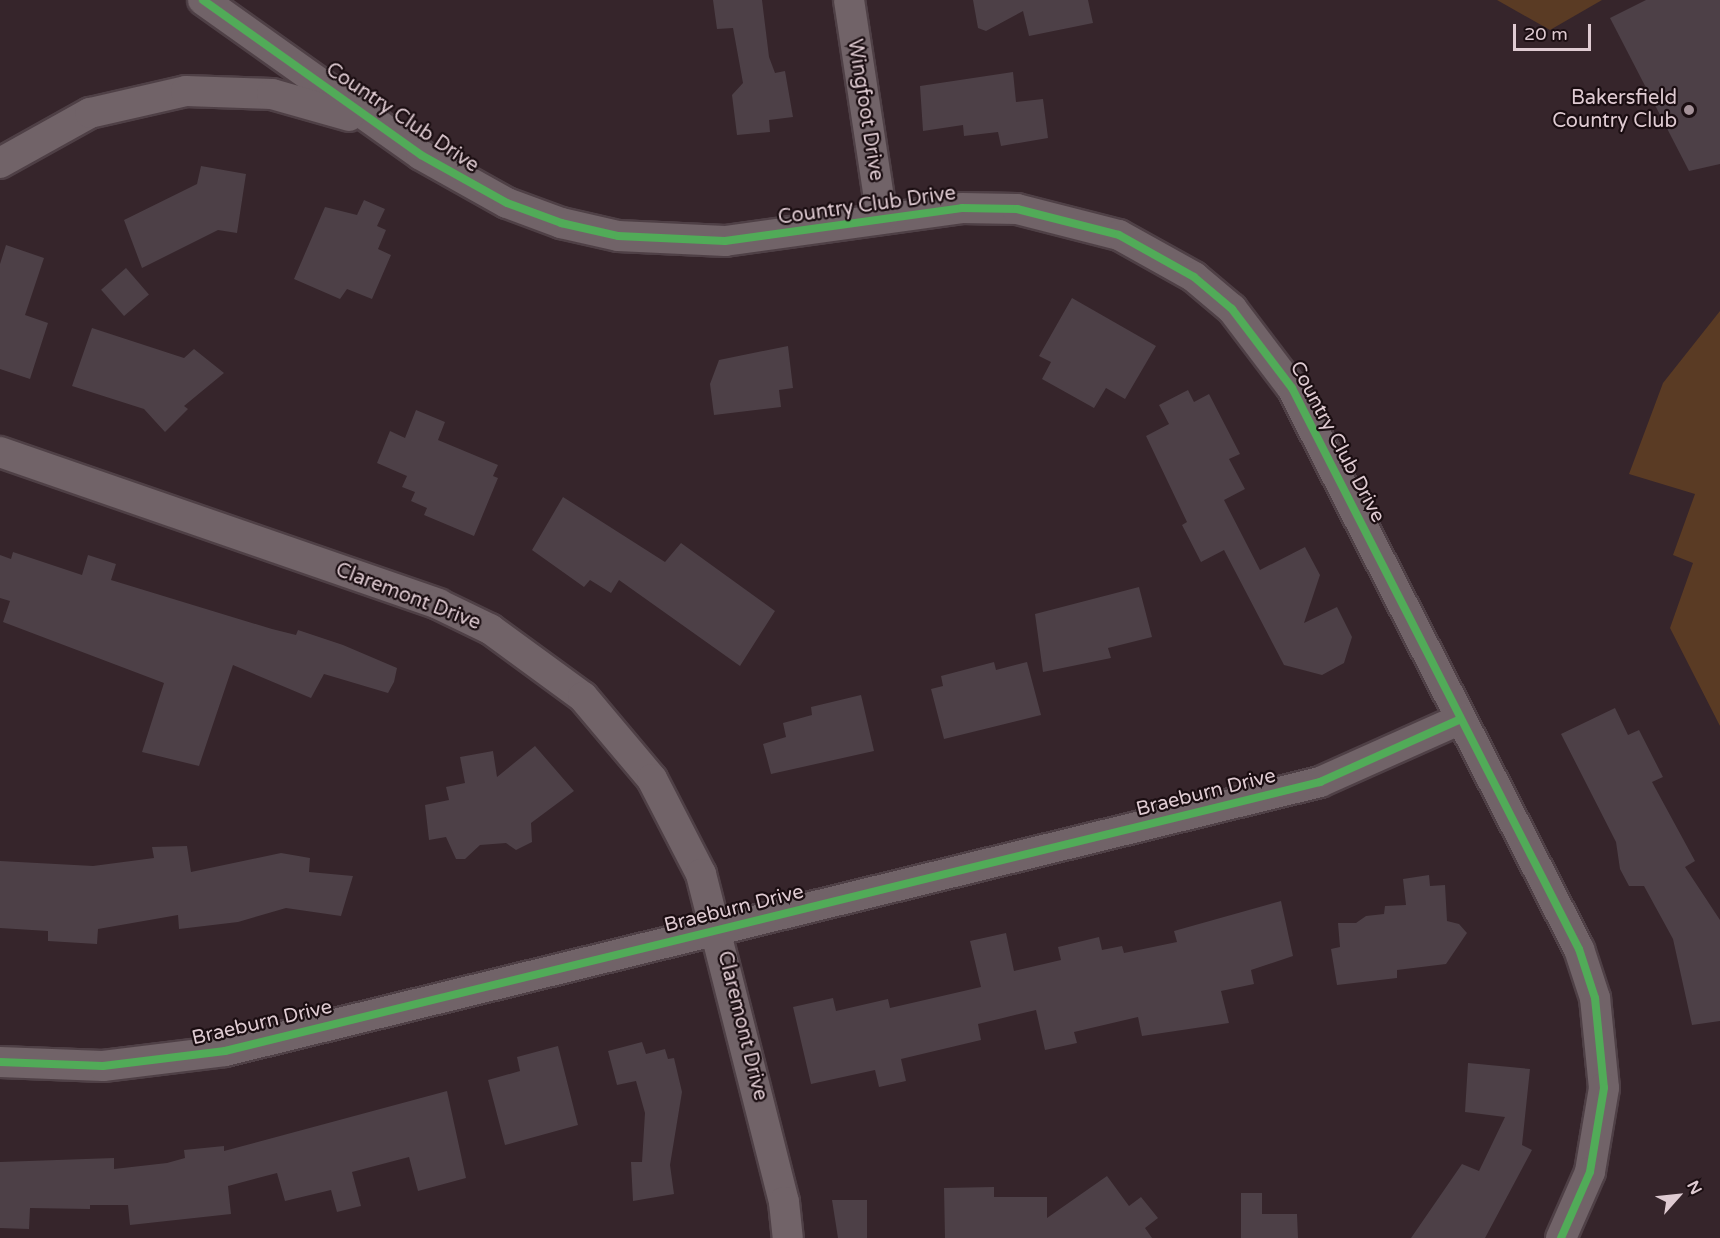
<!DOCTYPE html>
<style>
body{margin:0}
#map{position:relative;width:1720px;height:1238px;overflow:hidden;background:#36252b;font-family:"Varela Round",sans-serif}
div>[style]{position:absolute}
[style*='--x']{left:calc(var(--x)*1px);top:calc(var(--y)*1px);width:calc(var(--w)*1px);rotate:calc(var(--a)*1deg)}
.green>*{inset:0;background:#5a3b24}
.building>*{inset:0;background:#4d4047;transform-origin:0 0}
.roads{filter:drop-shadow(2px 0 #4f4046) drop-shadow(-2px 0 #4f4046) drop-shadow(0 2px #4f4046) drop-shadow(0 -2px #4f4046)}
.minor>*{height:30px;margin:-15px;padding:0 15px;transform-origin:15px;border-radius:15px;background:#716368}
.cycleway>*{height:8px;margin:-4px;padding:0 4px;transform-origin:4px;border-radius:4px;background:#51ab58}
.dots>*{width:16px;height:16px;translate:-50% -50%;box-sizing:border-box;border:3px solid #1b0e12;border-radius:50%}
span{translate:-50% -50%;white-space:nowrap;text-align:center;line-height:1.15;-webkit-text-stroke:4.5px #1b0e12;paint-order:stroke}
.poi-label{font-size:20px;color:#dfcbd2}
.right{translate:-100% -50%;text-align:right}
.street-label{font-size:20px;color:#dfcbd2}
.north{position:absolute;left:1648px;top:1166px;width:60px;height:60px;-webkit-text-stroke:4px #1b0e12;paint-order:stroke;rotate:63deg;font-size:16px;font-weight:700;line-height:24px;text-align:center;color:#dfcbd2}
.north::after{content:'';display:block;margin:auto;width:21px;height:27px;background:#dfcbd2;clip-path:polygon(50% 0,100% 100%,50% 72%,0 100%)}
.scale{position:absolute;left:1513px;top:24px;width:78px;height:27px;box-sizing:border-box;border:3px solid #dfcbd2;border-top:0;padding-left:8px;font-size:18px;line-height:21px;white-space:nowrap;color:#dfcbd2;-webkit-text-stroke:4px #1b0e12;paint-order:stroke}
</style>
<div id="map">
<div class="green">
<i style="clip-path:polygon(1497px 0,1602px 0,1550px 30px)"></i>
<i style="clip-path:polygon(1720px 311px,1720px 726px,1670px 628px,1693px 563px,1673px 555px,1695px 494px,1629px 474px,1663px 383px)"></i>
</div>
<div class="building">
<i style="clip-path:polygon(713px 0,762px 0,769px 57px,775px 73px,785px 71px,793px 117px,769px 120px,770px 132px,737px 135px,732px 95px,743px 83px,733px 28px,717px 29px)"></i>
<i style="clip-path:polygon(973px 0,1088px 0,1093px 23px,1029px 36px,1023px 11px,986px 31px,978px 28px)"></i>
<i style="clip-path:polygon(1646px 0,1720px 0,1720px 164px,1689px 171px,1610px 18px)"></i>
<i style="clip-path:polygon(1013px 72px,1016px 102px,1043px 99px,1048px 138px,1001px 146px,998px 132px,964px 136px,963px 125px,923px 131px,920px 86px)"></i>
<i style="clip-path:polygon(201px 166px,246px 174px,237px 233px,218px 230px,142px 268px,124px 220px,197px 184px)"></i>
<i style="clip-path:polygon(364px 200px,385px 209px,377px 226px,386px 230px,378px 249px,391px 255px,372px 299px,347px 289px,340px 299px,294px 279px,325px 207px,357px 215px)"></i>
<i style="clip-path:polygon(6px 245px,44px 258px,25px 315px,48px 323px,30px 379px,0 369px,0 264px)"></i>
<i style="left:126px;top:268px;width:35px;height:33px;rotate:49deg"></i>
<i style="clip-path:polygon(1072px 298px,1156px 346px,1125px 399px,1106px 388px,1094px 408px,1042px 379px,1051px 362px,1039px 356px)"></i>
<i style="clip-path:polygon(92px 328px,184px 358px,194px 349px,224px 373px,184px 406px,188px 409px,165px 432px,144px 409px,72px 386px)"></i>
<i style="clip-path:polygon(788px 346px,793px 388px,779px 390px,781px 407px,714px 415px,710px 384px,719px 360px)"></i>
<i style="clip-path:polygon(1188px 390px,1194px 402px,1209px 394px,1240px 454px,1229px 459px,1245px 489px,1224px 500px,1260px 570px,1305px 547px,1320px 575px,1304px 623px,1337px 607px,1352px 637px,1344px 663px,1322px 675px,1284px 665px,1224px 550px,1201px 562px,1182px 525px,1187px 522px,1146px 436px,1169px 424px,1159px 405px)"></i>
<i style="clip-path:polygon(416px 410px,445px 422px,438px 440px,498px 465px,493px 476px,498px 478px,474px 536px,424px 515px,427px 508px,411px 501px,415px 492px,402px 487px,407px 476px,377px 463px,390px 431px,405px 438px)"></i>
<i style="clip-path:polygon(563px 497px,665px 562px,681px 543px,775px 611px,740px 666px,619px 580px,611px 593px,590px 580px,584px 587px,532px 550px)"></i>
<i style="clip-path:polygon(13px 552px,82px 575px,88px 555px,116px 564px,111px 580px,272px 629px,296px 635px,298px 630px,343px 645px,397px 668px,394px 682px,388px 693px,324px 674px,311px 698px,233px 665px,199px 766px,142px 752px,164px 683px,3px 622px,10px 601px,0 598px,0 555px,11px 559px)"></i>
<i style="clip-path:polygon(1139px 587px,1152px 637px,1108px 648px,1111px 658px,1043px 672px,1035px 614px)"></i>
<i style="clip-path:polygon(994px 662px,996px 670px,1027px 662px,1041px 715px,944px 739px,931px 689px,943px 686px,941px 676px)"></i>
<i style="clip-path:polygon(861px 695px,874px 751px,771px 774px,763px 744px,786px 737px,783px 723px,812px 715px,811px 707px)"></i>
<i style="clip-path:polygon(1615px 708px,1628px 735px,1639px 730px,1663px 777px,1652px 782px,1695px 861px,1685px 867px,1720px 920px,1720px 1021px,1692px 1025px,1673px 939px,1644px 886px,1629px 886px,1620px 869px,1616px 842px,1561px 734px)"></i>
<i style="clip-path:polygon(535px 746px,574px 791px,531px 823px,532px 842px,516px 850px,506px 843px,480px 845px,465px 859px,456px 859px,446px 837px,429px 840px,425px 805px,449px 800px,446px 787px,465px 783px,460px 757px,493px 751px,497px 777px)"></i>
<i style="clip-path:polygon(187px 846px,191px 872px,281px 853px,310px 858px,309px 872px,353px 876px,341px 916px,286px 908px,238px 922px,179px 929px,178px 915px,98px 929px,97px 944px,48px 941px,48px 931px,0 928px,0 861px,93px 866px,154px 858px,152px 847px)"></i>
<i style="clip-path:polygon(1429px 875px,1430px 886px,1445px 885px,1447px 921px,1459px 924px,1467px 933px,1446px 964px,1397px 970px,1397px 978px,1337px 985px,1331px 949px,1340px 947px,1338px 923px,1356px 923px,1366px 916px,1384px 914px,1385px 906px,1406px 905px,1403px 879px)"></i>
<i style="clip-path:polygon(1281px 901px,1293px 956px,1251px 970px,1254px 984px,1221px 991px,1229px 1023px,1142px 1036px,1138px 1017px,1074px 1032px,1077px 1043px,1045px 1050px,1036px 1010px,978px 1024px,981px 1040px,901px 1059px,906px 1081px,879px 1087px,875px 1070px,811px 1084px,793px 1007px,833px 998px,836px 1011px,888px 999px,890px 1008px,981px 987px,970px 941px,1006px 933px,1014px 971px,1061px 960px,1058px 947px,1099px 937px,1102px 950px,1122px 946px,1124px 953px,1177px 942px,1174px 931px)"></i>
<i style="clip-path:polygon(642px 1042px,646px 1054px,665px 1049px,668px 1059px,674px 1058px,682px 1092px,670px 1165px,674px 1194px,633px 1201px,631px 1162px,642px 1162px,645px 1113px,636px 1081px,617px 1085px,608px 1051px)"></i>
<i style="clip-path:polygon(558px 1046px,578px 1125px,505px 1145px,488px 1080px,520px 1071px,517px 1057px)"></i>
<i style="clip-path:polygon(1468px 1063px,1530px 1069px,1522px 1145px,1532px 1150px,1485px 1238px,1411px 1238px,1462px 1164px,1479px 1171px,1505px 1117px,1465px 1112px)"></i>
<i style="clip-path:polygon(447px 1091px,466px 1178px,418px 1191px,409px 1157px,352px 1172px,361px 1206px,337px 1212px,331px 1190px,285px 1201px,277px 1173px,228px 1186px,231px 1214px,130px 1225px,128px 1205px,90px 1205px,90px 1209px,30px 1208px,29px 1229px,0 1228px,0 1162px,114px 1158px,114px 1169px,167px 1163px,185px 1158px,184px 1150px,224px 1146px,224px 1151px)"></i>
<i style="clip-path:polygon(1107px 1176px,1129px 1206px,1141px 1197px,1158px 1218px,1145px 1228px,1152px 1238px,945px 1238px,944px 1188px,994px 1187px,994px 1197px,1047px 1197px,1047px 1218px)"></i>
<i style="clip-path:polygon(1241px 1193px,1262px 1193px,1262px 1214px,1297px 1214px,1298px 1238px,1241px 1238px)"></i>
<i style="clip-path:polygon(832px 1200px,867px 1200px,867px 1238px,838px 1238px)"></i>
</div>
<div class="roads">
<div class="minor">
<i style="--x:203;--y:0;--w:267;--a:35.4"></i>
<i style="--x:421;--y:155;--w:98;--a:29.2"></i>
<i style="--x:507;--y:203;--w:58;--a:20.3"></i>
<i style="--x:561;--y:223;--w:58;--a:12.8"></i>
<i style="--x:618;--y:236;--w:107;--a:2.7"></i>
<i style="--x:725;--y:241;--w:239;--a:-7.9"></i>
<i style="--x:962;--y:208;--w:55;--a:1"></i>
<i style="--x:1017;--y:209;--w:105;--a:14.3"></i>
<i style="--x:1119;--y:235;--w:86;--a:29.2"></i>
<i style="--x:1194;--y:277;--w:50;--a:40.1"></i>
<i style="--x:1232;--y:309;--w:99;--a:52.8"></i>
<i style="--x:1292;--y:388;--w:630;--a:62.91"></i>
<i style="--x:1579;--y:949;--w:52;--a:71.9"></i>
<i style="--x:1595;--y:998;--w:90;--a:84.3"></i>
<i style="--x:1604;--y:1088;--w:85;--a:99.5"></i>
<i style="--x:1590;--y:1172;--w:72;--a:113.7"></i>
<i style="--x:849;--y:0;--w:221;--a:81.4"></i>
<i style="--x:0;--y:163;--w:103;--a:-29.1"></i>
<i style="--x:90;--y:113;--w:98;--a:-12.9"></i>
<i style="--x:186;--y:91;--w:86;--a:2"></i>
<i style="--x:272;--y:94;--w:80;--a:15.9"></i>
<i style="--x:0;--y:452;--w:464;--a:19.1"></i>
<i style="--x:438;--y:604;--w:58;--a:25.7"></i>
<i style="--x:490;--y:629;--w:115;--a:36.2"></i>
<i style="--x:583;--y:697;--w:107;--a:49.9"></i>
<i style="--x:652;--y:779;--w:107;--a:62.7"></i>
<i style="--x:701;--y:874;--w:338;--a:75.8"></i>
<i style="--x:784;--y:1202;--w:36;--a:84"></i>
<i style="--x:0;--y:1062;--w:103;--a:2.2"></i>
<i style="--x:103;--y:1066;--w:123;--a:-7"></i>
<i style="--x:225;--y:1051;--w:1128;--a:-13.8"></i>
<i style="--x:1320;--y:782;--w:154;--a:-24.1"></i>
</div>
</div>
<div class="cycleway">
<i style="--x:203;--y:0;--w:267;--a:35.4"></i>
<i style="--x:421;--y:155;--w:98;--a:29.2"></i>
<i style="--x:507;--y:203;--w:58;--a:20.3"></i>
<i style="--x:561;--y:223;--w:58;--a:12.8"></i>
<i style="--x:618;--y:236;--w:107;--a:2.7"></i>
<i style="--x:725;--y:241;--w:239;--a:-7.9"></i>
<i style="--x:962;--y:208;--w:55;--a:1"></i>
<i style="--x:1017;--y:209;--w:105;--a:14.3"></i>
<i style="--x:1119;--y:235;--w:86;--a:29.2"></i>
<i style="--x:1194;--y:277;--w:50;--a:40.1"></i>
<i style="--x:1232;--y:309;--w:99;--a:52.8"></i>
<i style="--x:1292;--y:388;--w:630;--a:62.91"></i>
<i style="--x:1579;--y:949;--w:52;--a:71.9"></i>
<i style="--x:1595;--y:998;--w:90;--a:84.3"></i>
<i style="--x:1604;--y:1088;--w:85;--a:99.5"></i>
<i style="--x:1590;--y:1172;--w:72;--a:113.7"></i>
<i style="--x:0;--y:1062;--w:103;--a:2.2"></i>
<i style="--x:103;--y:1066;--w:123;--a:-7"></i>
<i style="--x:225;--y:1051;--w:1128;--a:-13.8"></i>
<i style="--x:1320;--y:782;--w:154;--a:-24.1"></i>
</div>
<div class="dots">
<i style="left:1689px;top:110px;background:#a49198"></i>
</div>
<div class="poi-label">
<span class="right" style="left:1677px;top:110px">Bakersfield<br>Country Club</span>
</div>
<div class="street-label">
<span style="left:865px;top:110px;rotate:81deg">Wingfoot Drive</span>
<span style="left:402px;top:118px;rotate:34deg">Country Club Drive</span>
<span style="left:867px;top:206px;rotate:-8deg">Country Club Drive</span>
<span style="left:1337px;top:442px;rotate:62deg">Country Club Drive</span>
<span style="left:408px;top:597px;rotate:21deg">Claremont Drive</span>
<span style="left:1206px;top:793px;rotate:-14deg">Braeburn Drive</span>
<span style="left:734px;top:909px;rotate:-14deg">Braeburn Drive</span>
<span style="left:262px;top:1023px;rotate:-13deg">Braeburn Drive</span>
<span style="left:742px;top:1026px;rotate:76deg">Claremont Drive</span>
</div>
<div class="north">N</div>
<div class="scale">20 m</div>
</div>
